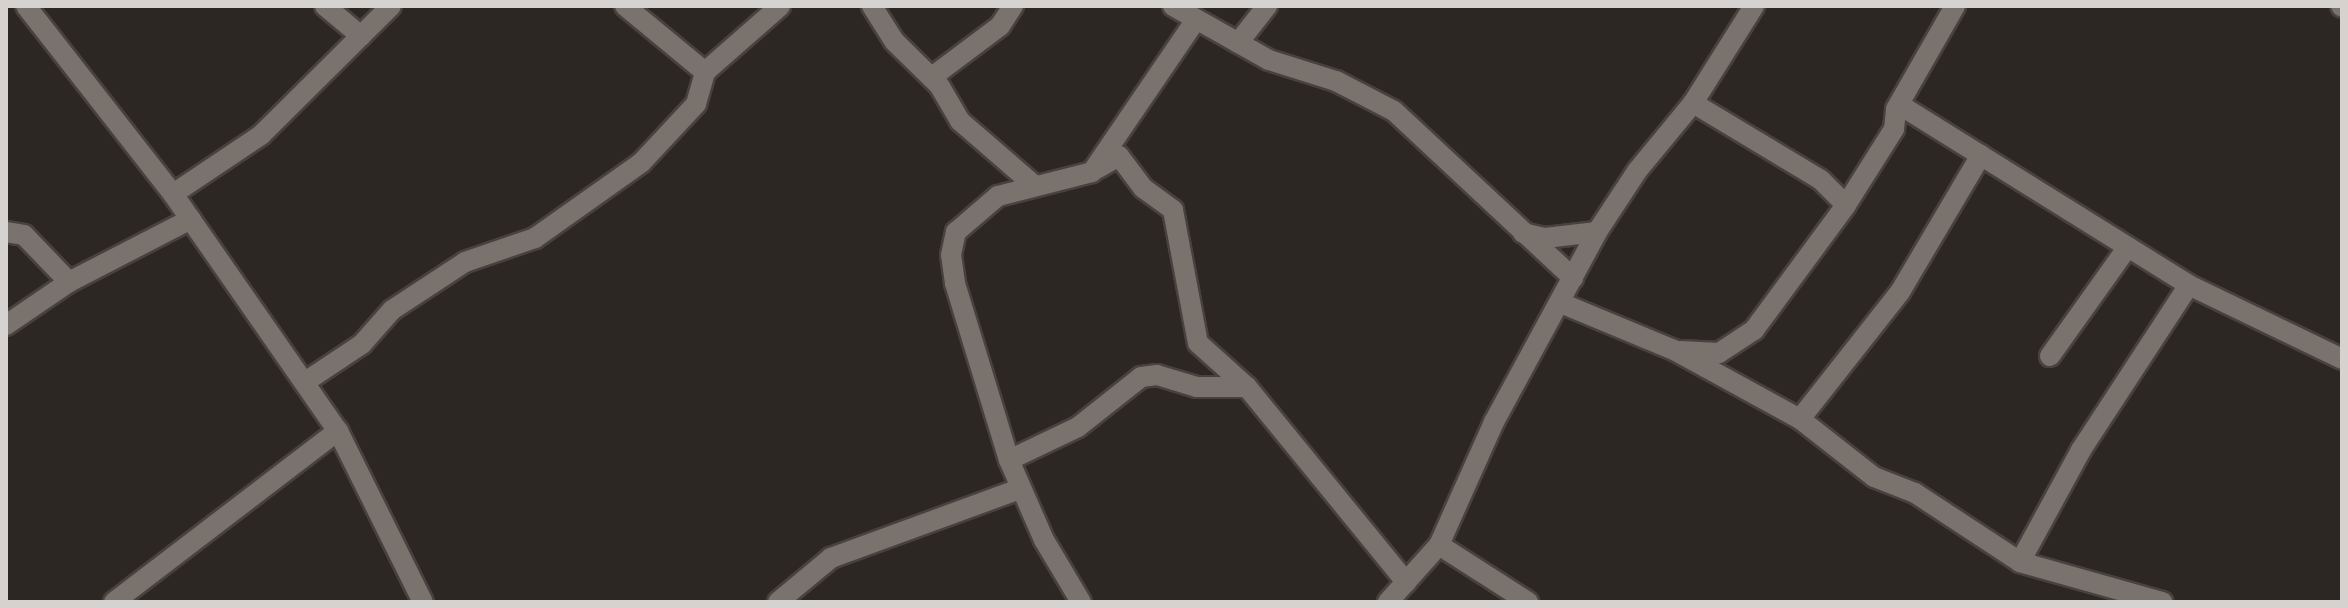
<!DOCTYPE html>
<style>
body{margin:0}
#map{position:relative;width:2348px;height:608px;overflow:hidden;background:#2d2723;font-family:"Sofia Sans Condensed",sans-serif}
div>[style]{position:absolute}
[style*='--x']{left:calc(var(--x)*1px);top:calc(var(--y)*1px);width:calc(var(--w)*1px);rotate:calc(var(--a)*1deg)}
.roads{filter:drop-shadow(2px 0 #47423f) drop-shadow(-2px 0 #47423f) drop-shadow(0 2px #47423f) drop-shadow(0 -2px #47423f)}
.minor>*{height:20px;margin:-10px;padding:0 10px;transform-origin:10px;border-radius:10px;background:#79726d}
span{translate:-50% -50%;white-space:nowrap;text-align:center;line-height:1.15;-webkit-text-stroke:7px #2d2723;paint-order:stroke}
.frame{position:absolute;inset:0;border:8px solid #d6d2cf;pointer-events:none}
</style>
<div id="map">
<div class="roads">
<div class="minor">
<i style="--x:26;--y:6;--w:239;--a:52"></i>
<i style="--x:173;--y:194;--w:289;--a:55.2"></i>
<i style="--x:338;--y:431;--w:191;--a:63.6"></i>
<i style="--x:325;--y:6;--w:47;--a:39.8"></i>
<i style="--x:625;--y:6;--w:104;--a:39.5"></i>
<i style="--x:872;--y:6;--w:41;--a:57.8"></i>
<i style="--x:894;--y:41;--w:63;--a:44.4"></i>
<i style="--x:939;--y:85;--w:42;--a:59.7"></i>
<i style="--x:960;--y:121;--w:99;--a:40.9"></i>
<i style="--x:1173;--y:6;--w:110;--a:29.4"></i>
<i style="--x:1269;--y:60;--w:70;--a:17.4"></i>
<i style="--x:1336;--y:81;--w:65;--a:27.3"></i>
<i style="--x:1394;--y:111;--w:245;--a:43"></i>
<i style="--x:2341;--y:6;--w:1;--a:45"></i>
<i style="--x:1238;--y:43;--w:47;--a:-51.9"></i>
<i style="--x:932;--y:77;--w:85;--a:-36.9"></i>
<i style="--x:1000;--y:26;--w:24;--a:-57"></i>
<i style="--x:1693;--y:103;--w:149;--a:31"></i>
<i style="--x:1821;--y:180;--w:35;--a:45"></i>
<i style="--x:1896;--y:109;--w:12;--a:5"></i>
<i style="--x:1908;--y:110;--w:331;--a:31.9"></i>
<i style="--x:2189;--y:285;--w:170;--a:25.8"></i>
<i style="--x:1098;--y:168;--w:24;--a:-30"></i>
<i style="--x:1119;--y:156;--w:40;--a:53"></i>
<i style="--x:1143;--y:188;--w:37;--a:36"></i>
<i style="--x:1173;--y:210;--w:135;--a:79.4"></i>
<i style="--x:1198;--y:343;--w:66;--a:41.9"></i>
<i style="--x:1247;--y:387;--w:252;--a:50.8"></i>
<i style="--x:173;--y:194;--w:106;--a:-33.8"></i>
<i style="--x:261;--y:135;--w:183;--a:-44.8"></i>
<i style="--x:6;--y:232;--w:18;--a:9"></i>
<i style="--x:24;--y:235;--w:65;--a:46.2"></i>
<i style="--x:1523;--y:233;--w:23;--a:13"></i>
<i style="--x:1545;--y:238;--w:52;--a:-6.6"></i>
<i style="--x:1561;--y:303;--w:122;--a:22.6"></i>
<i style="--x:1674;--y:350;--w:144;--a:28.7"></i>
<i style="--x:1800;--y:419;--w:94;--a:38.1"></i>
<i style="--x:1874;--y:477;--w:44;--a:21.3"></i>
<i style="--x:1915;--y:493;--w:126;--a:33.3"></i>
<i style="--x:2020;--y:562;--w:148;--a:15.7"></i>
<i style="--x:6;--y:325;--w:76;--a:-34.3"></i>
<i style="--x:69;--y:282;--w:137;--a:-27.3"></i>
<i style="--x:1681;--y:351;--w:38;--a:3"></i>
<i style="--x:1719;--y:353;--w:42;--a:-33.3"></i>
<i style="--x:1754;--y:330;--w:155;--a:-53.6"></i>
<i style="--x:1846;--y:205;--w:90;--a:-57.7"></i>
<i style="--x:1894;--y:129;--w:20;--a:-84"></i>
<i style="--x:1896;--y:109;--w:119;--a:-60.2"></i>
<i style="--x:2050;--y:356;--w:133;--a:-54.5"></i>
<i style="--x:305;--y:382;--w:69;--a:-33.7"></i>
<i style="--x:362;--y:344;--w:45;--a:-48.6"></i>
<i style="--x:392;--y:310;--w:87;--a:-33.3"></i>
<i style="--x:465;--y:262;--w:74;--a:-18.9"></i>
<i style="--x:535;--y:238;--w:130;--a:-35.3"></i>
<i style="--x:641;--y:163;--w:81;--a:-47"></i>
<i style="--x:696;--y:104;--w:33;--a:-74"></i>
<i style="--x:705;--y:72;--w:100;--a:-41.3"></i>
<i style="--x:1800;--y:419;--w:162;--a:-51.8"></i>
<i style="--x:1900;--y:292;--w:159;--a:-59.4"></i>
<i style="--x:1009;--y:460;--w:76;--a:-25.6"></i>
<i style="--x:1078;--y:427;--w:80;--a:-38.4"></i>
<i style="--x:1141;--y:377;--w:16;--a:-7"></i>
<i style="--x:1157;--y:375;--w:42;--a:16.7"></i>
<i style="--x:1197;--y:387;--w:50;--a:0"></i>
<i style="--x:1439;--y:545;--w:106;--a:32.6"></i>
<i style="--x:2020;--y:562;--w:128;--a:-61.4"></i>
<i style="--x:2081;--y:450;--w:197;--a:-56.8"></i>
<i style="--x:114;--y:602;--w:282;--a:-37.4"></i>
<i style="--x:778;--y:602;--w:69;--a:-39.7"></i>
<i style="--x:831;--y:558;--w:201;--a:-20.1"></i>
<i style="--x:1081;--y:602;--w:72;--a:-120.8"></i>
<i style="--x:1044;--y:540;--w:87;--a:-113.6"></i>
<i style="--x:1009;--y:460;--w:185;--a:-107"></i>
<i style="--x:955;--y:283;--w:28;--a:-98"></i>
<i style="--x:951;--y:255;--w:24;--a:-78"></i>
<i style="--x:956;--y:232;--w:55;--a:-40.6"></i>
<i style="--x:998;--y:196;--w:97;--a:-14.3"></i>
<i style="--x:1092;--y:172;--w:183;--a:-55.7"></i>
<i style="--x:1388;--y:602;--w:76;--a:-48.2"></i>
<i style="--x:1439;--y:545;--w:135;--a:-65.9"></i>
<i style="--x:1494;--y:422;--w:216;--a:-61.5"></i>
<i style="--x:1597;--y:232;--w:73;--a:-56.7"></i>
<i style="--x:1637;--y:171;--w:88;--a:-50.5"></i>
<i style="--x:1693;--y:103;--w:115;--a:-57.8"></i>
</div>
</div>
<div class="frame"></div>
</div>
